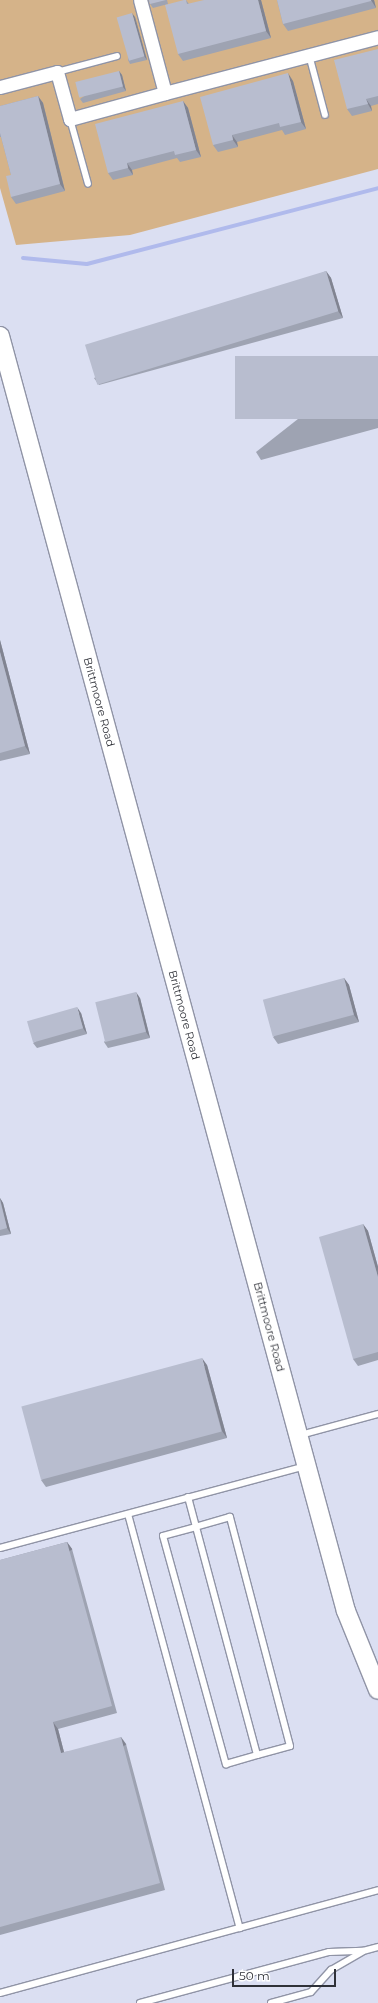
<!DOCTYPE html>
<style>
body{margin:0}
#map{position:relative;width:378px;height:2003px;overflow:hidden;background:#dbdff2;font-family:Montserrat,sans-serif}
div>[style]{position:absolute}
[style*='--x']{left:calc(var(--x)*1px);top:calc(var(--y)*1px);width:calc(var(--w)*1px);rotate:calc(var(--a)*1deg)}
.green>*{inset:0;background:#d5b389}
.stream>*{height:4px;margin:-2px;padding:0 2px;transform-origin:2px;border-radius:2px;background:#b0baec}
.roads{filter:drop-shadow(1px 0 #9094a6) drop-shadow(-1px 0 #9094a6) drop-shadow(0 1px #9094a6) drop-shadow(0 -1px #9094a6)}
.lane>*{height:6px;margin:-3px;padding:0 3px;transform-origin:3px;border-radius:3px;background:#fff}
.street>*{height:13px;margin:-6.5px;padding:0 6.5px;transform-origin:6.5px;border-radius:6.5px;background:#fff}
.secondary>*{height:18px;margin:-9px;padding:0 9px;transform-origin:9px;border-radius:9px;background:#fff}
.wall>*{inset:0;background:#9ea3b2}
.shaded-wall>*{inset:0;background:#818491;transform-origin:0 0}
.building>*{inset:0;background:#b8bdcf;transform-origin:0 0}
span{translate:-50% -50%;white-space:nowrap;text-align:center;line-height:1.15;-webkit-text-stroke:3px #fff;paint-order:stroke}
.street-label{font-size:11px;color:#2f3138}
.scale{position:absolute;left:232px;top:1969px;width:104px;height:18px;box-sizing:border-box;border:2px solid #2f3138;border-top:0;padding-left:5px;font-size:12px;line-height:14px;white-space:nowrap;color:#2f3138;-webkit-text-stroke:3px #fff;paint-order:stroke}
</style>
<div id="map">
<div class="green">
<i style="clip-path:polygon(0 0,378px 0,378px 169px,130px 235px,16px 245px,0 188px)"></i>
</div>
<div class="stream">
<i style="--x:23;--y:258;--w:64;--a:5.4"></i>
<i style="--x:87;--y:264;--w:301;--a:-14.6"></i>
</div>
<div class="roads">
<div class="lane">
<i style="--x:309;--y:55;--w:62;--a:75.1"></i>
<i style="--x:57;--y:72;--w:62;--a:-14.9"></i>
<i style="--x:70;--y:119;--w:67;--a:74.5"></i>
<i style="--x:300;--y:1435;--w:81;--a:-15.1"></i>
<i style="--x:188;--y:1497;--w:31;--a:75"></i>
<i style="--x:196;--y:1527;--w:236;--a:75"></i>
<i style="--x:257;--y:1755;--w:34;--a:-15"></i>
<i style="--x:290;--y:1746;--w:237;--a:-104.7"></i>
<i style="--x:230;--y:1517;--w:35;--a:164"></i>
<i style="--x:196;--y:1527;--w:34;--a:165"></i>
<i style="--x:163;--y:1536;--w:237;--a:74.6"></i>
<i style="--x:226;--y:1764;--w:32;--a:-16"></i>
<i style="--x:128;--y:1514;--w:429;--a:74.9"></i>
<i style="--x:0;--y:1548;--w:316;--a:-15"></i>
<i style="--x:0;--y:1993;--w:392;--a:-15.2"></i>
<i style="--x:140;--y:2003;--w:196;--a:-15.1"></i>
<i style="--x:329;--y:1952;--w:34;--a:-2"></i>
<i style="--x:363;--y:1951;--w:16;--a:-15"></i>
<i style="--x:271;--y:2003;--w:41;--a:-15.4"></i>
<i style="--x:311;--y:1992;--w:30;--a:-48"></i>
<i style="--x:331;--y:1970;--w:36;--a:-30"></i>
</div>
<div class="street">
<i style="--x:0;--y:87;--w:59;--a:-14.7"></i>
<i style="--x:57;--y:72;--w:49;--a:74.5"></i>
<i style="--x:70;--y:119;--w:98;--a:-15.3"></i>
<i style="--x:165;--y:93;--w:96;--a:-105"></i>
<i style="--x:165;--y:93;--w:220;--a:-14.7"></i>
</div>
<div class="secondary">
<i style="--x:0;--y:336;--w:1321;--a:74.82"></i>
<i style="--x:346;--y:1611;--w:85;--a:67.9"></i>
</div>
</div>
<div class="wall">
<i style="clip-path:polygon(149px 0,167px 0,168px 4px,153px 8px,150px 4px)"></i>
<i style="clip-path:polygon(186px 0,189px 4px,261px 0,271px 38px,183px 61px,178px 54px)"></i>
<i style="clip-path:polygon(277px 0,374px 0,376px 8px,288px 31px,283px 24px)"></i>
<i style="clip-path:polygon(135px 17px,147px 60px,130px 64px,128px 60px)"></i>
<i style="clip-path:polygon(378px 49px,378px 104px,371px 106px,372px 111px,352px 116px,347px 109px)"></i>
<i style="clip-path:polygon(119px 71px,122px 75px,126px 91px,83px 103px,80px 99px)"></i>
<i style="clip-path:polygon(293px 81px,306px 129px,285px 135px,282px 130px,237px 142px,238px 147px,218px 152px,213px 145px)"></i>
<i style="clip-path:polygon(38px 96px,43px 103px,65px 191px,16px 204px,11px 197px,11px 175px,1px 137px,0 137px,0 106px)"></i>
<i style="clip-path:polygon(183px 101px,188px 108px,201px 157px,180px 162px,177px 158px,132px 170px,133px 175px,113px 180px,108px 173px)"></i>
<i style="clip-path:polygon(326px 271px,331px 278px,343px 318px,99px 385px,94px 378px)"></i>
<i style="clip-path:polygon(378px 356px,378px 428px,261px 460px,256px 452px)"></i>
<i style="clip-path:polygon(0 640px,30px 754px,0 761px)"></i>
<i style="clip-path:polygon(344px 978px,349px 985px,359px 1022px,278px 1044px,273px 1037px)"></i>
<i style="clip-path:polygon(140px 998px,150px 1038px,108px 1048px,104px 1042px)"></i>
<i style="clip-path:polygon(81px 1013px,87px 1034px,37px 1048px,33px 1043px)"></i>
<i style="clip-path:polygon(0 1198px,3px 1203px,11px 1234px,0 1236px)"></i>
<i style="clip-path:polygon(363px 1224px,368px 1231px,378px 1267px,378px 1360px,358px 1366px,353px 1359px)"></i>
<i style="clip-path:polygon(207px 1365px,227px 1438px,46px 1487px,41px 1480px)"></i>
<i style="clip-path:polygon(67px 1542px,72px 1549px,117px 1713px,58px 1729px,64px 1752px,126px 1744px,165px 1890px,0 1935px,0 1560px)"></i>
</div>
<div class="shaded-wall">
<i style="clip-path:polygon(258px 0,261px 0,271px 38px,266px 31px)"></i>
<i style="clip-path:polygon(371px 0,374px 0,376px 8px)"></i>
<i style="clip-path:polygon(132px 13px,135px 17px,147px 60px,144px 56px)"></i>
<i style="clip-path:polygon(119px 71px,122px 75px,126px 91px,123px 87px)"></i>
<i style="clip-path:polygon(288px 73px,293px 81px,306px 129px,301px 122px)"></i>
<i style="clip-path:polygon(38px 96px,43px 103px,65px 191px,60px 184px)"></i>
<i style="clip-path:polygon(366px 99px,371px 106px,372px 111px,368px 104px)"></i>
<i style="clip-path:polygon(183px 101px,188px 108px,201px 157px,196px 150px)"></i>
<i style="clip-path:polygon(232px 135px,237px 142px,238px 147px,233px 140px)"></i>
<i style="clip-path:polygon(127px 163px,132px 170px,133px 175px,128px 168px)"></i>
<i style="clip-path:polygon(326px 271px,331px 278px,343px 318px,338px 311px)"></i>
<i style="clip-path:polygon(0 640px,30px 754px,25px 746px,0 652px)"></i>
<i style="clip-path:polygon(344px 978px,349px 985px,359px 1022px,354px 1015px)"></i>
<i style="clip-path:polygon(136px 992px,140px 998px,150px 1038px,146px 1032px)"></i>
<i style="clip-path:polygon(77px 1007px,81px 1013px,87px 1034px,83px 1028px)"></i>
<i style="clip-path:polygon(0 1198px,3px 1203px,11px 1234px,7px 1228px)"></i>
<i style="clip-path:polygon(363px 1224px,368px 1231px,378px 1267px,378px 1277px)"></i>
<i style="clip-path:polygon(202px 1358px,207px 1365px,227px 1438px,222px 1431px)"></i>
<i style="left:67px;top:1542px;width:9px;height:170px;rotate:54deg"></i>
<i style="clip-path:polygon(53px 1722px,58px 1729px,66px 1760px,61px 1753px)"></i>
<i style="left:121px;top:1737px;width:9px;height:151px;rotate:54deg"></i>
</div>
<div class="building">
<i style="clip-path:polygon(149px 0,166px 0,150px 4px)"></i>
<i style="clip-path:polygon(184px 0,186px 0,187px 4px,204px 0,258px 0,266px 31px,178px 54px,165px 5px)"></i>
<i style="clip-path:polygon(277px 0,371px 0,371px 1px,283px 24px)"></i>
<i style="left:132px;top:13px;width:45px;height:16px;rotate:74deg"></i>
<i style="clip-path:polygon(378px 49px,378px 96px,366px 99px,368px 104px,347px 109px,334px 60px)"></i>
<i style="left:119px;top:71px;width:16px;height:45px;rotate:76deg"></i>
<i style="clip-path:polygon(288px 73px,301px 122px,280px 127px,279px 123px,232px 135px,233px 140px,213px 145px,200px 97px)"></i>
<i style="clip-path:polygon(38px 96px,60px 184px,11px 197px,6px 176px,11px 175px,0 133px,0 106px)"></i>
<i style="clip-path:polygon(183px 101px,196px 150px,175px 155px,174px 151px,127px 163px,128px 168px,108px 173px,95px 124px)"></i>
<i style="left:326px;top:271px;width:42px;height:252px;rotate:73deg"></i>
<i style="left:378px;top:356px;width:63px;height:143px;rotate:90deg"></i>
<i style="clip-path:polygon(0 652px,25px 746px,0 753px)"></i>
<i style="left:344px;top:978px;width:38px;height:84px;rotate:75deg"></i>
<i style="left:136px;top:992px;width:41px;height:42px;rotate:76deg"></i>
<i style="left:77px;top:1007px;width:22px;height:52px;rotate:74deg"></i>
<i style="clip-path:polygon(0 1200px,7px 1228px,0 1230px)"></i>
<i style="clip-path:polygon(363px 1224px,378px 1277px,378px 1352px,353px 1359px,319px 1237px)"></i>
<i style="left:202px;top:1358px;width:76px;height:187px;rotate:75deg"></i>
<i style="clip-path:polygon(67px 1542px,112px 1706px,53px 1722px,61px 1753px,121px 1737px,160px 1883px,0 1927px,0 1560px)"></i>
</div>
<div class="street-label">
<span style="left:99px;top:702px;rotate:75deg">Brittmoore Road</span>
<span style="left:184px;top:1015px;rotate:75deg">Brittmoore Road</span>
<span style="left:269px;top:1327px;rotate:75deg">Brittmoore Road</span>
</div>
<div class="scale">50 m</div>
</div>
